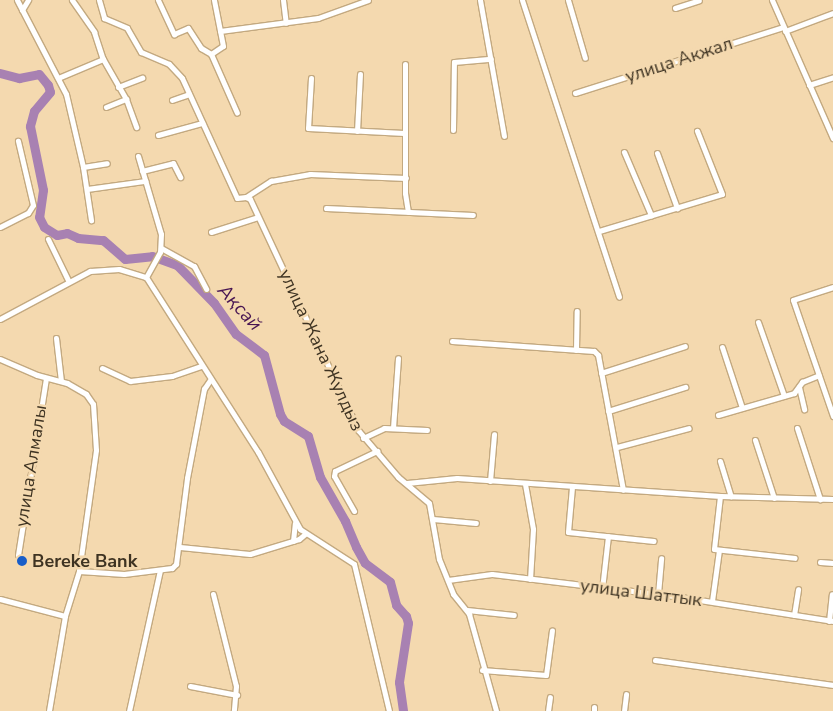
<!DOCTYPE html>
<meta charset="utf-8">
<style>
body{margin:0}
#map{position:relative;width:833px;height:711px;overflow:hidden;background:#f4d9af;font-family:"Nunito Sans",sans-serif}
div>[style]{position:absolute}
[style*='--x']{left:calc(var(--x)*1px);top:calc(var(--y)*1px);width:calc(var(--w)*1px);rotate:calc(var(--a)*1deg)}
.river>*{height:9px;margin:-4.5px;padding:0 4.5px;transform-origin:4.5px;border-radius:4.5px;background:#a881b2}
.roads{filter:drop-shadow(1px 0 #c3a980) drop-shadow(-1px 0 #c3a980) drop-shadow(0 1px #c3a980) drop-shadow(0 -1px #c3a980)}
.street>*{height:5px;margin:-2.5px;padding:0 2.5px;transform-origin:2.5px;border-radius:2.5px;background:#fff}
.dots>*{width:14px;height:14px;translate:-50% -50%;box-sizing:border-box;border:2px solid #f4d9af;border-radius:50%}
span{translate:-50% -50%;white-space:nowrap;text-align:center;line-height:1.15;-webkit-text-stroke:5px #f4d9af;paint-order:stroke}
.street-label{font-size:18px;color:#3e3322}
.poi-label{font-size:18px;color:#3e3322;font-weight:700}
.left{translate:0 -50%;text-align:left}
.water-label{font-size:19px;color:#471552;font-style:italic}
</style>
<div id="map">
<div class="river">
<i style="--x:0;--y:73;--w:20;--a:15"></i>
<i style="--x:19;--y:78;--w:20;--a:-11"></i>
<i style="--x:39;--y:74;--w:14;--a:51"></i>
<i style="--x:48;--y:85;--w:7;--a:74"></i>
<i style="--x:50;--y:92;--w:25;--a:130"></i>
<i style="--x:34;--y:111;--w:16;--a:105"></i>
<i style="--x:30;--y:126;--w:65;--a:78.5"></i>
<i style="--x:43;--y:190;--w:27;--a:98"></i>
<i style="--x:39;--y:217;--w:11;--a:63"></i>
<i style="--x:44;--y:227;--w:15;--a:32"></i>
<i style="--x:57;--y:235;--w:10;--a:-11"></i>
<i style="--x:67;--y:233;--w:12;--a:24"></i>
<i style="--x:78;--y:238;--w:25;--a:5"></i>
<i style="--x:103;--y:240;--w:29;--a:41"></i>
<i style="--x:125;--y:259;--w:27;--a:-6"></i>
<i style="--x:152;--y:256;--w:27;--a:20"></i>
<i style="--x:177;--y:265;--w:53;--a:45.8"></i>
<i style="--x:214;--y:303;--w:38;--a:55"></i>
<i style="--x:236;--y:334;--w:35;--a:37"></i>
<i style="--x:264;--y:355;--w:61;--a:74.8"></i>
<i style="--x:280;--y:414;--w:8;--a:60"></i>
<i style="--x:284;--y:421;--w:28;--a:32"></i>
<i style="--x:308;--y:436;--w:43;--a:73.7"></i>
<i style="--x:320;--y:477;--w:51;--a:60.4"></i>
<i style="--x:345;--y:521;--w:28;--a:67"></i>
<i style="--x:356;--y:547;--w:18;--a:61"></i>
<i style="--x:365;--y:563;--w:31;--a:37"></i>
<i style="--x:390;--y:582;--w:24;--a:75"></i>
<i style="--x:396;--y:605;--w:15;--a:48"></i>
<i style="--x:406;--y:616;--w:7;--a:74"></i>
<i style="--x:408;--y:623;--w:60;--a:98.7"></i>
<i style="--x:399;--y:682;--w:29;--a:82"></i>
</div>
<div class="roads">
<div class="street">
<i style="--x:17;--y:0;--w:106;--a:62.5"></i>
<i style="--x:66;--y:94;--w:75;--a:76.9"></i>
<i style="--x:83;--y:167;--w:54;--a:81.4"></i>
<i style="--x:72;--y:0;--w:39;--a:55"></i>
<i style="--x:94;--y:32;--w:28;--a:72"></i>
<i style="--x:103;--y:59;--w:46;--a:60.1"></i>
<i style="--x:126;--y:99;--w:30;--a:70"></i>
<i style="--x:99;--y:0;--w:19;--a:74"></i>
<i style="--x:104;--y:18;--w:25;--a:23"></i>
<i style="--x:127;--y:28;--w:28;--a:60"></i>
<i style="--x:141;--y:52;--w:30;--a:23"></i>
<i style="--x:169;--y:64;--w:19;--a:47"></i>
<i style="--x:182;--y:78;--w:132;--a:65.4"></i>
<i style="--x:237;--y:198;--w:9;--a:-6"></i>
<i style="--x:246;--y:197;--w:30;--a:-33"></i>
<i style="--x:271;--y:181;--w:40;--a:-10"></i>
<i style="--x:310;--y:174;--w:96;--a:2.4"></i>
<i style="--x:158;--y:0;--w:38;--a:65"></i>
<i style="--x:174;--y:34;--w:15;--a:-23"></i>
<i style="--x:188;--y:28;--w:24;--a:57"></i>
<i style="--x:201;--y:48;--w:12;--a:31"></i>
<i style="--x:211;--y:54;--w:14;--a:-34"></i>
<i style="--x:223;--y:46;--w:47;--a:-101.1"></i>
<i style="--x:283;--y:0;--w:23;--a:83"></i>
<i style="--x:480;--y:0;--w:138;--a:80"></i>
<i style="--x:522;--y:0;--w:312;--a:71.9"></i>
<i style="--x:568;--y:0;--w:60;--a:73.7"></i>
<i style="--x:772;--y:0;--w:151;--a:66.2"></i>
<i style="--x:675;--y:8;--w:25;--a:-18"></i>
<i style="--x:22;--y:10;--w:12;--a:-59"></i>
<i style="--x:220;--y:31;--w:99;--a:-7.6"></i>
<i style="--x:318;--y:18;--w:53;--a:-19.8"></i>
<i style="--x:785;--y:31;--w:51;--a:-20.6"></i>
<i style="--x:211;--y:54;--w:64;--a:66.2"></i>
<i style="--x:405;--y:64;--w:129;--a:90"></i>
<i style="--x:405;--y:193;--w:19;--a:81"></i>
<i style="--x:58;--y:78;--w:49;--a:-22.9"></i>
<i style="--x:311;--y:78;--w:50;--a:93.4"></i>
<i style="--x:308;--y:128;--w:96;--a:3"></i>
<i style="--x:809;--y:85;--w:25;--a:-18"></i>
<i style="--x:118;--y:87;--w:26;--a:-21"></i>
<i style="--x:575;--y:93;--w:218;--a:-17.6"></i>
<i style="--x:172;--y:100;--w:18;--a:-19"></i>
<i style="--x:106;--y:107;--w:22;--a:-22"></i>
<i style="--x:453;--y:130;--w:68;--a:-89.2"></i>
<i style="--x:454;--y:62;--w:37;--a:-5"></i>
<i style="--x:357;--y:131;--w:57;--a:-87"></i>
<i style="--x:158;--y:135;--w:46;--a:-15.3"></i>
<i style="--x:624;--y:152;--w:69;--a:66.8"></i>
<i style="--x:657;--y:153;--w:59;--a:70"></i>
<i style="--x:138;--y:156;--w:81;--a:73.6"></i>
<i style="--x:161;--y:234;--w:18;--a:93"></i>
<i style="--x:160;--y:252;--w:29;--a:119"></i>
<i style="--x:83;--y:167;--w:24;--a:-9"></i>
<i style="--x:142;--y:171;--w:32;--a:-14"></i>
<i style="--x:173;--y:163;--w:16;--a:63"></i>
<i style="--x:87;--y:189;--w:59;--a:-7.9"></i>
<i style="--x:246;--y:197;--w:4;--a:27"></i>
<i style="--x:250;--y:199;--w:255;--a:64.9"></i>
<i style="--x:358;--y:430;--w:62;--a:49.6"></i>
<i style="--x:398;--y:477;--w:40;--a:40"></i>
<i style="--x:429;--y:503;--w:57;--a:79.9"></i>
<i style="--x:439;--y:559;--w:38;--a:68"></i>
<i style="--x:453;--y:594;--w:26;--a:51"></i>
<i style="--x:469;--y:614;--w:101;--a:74.4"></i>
<i style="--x:326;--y:208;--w:147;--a:2.7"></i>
<i style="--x:0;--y:227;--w:31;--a:-27"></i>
<i style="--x:28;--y:213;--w:9;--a:-58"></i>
<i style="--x:33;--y:205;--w:66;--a:-103.2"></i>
<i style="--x:599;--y:231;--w:128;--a:-16.7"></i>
<i style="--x:722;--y:194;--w:68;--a:-111.6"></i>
<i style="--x:211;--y:232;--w:49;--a:-17.7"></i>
<i style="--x:48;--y:239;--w:46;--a:64"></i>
<i style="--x:161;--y:248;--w:38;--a:29"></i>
<i style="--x:194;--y:266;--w:26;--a:62"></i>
<i style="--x:833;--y:287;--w:42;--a:162"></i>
<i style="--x:793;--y:300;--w:123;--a:71"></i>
<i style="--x:0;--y:319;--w:102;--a:-28.1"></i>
<i style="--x:90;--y:271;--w:29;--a:-4"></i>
<i style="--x:119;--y:269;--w:28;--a:17"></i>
<i style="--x:146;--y:277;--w:208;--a:57.4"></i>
<i style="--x:258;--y:452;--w:88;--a:61.4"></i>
<i style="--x:300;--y:529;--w:64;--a:32.9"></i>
<i style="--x:354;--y:564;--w:151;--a:76.6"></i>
<i style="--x:758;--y:322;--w:78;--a:70.6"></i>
<i style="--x:56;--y:338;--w:43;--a:83.4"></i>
<i style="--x:452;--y:341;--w:142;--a:4"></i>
<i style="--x:594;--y:351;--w:6;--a:45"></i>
<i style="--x:598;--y:355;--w:137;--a:79.5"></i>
<i style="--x:722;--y:347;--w:64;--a:71.8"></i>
<i style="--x:576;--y:350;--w:39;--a:-89"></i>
<i style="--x:0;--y:359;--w:40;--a:23.4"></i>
<i style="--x:37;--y:375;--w:31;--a:15"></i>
<i style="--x:67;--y:383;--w:22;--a:30"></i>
<i style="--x:86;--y:394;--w:12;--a:55"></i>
<i style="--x:93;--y:404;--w:46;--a:86.3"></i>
<i style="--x:96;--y:450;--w:122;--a:98"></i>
<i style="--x:79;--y:571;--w:47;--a:107.3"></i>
<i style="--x:65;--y:616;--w:96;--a:99.6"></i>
<i style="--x:102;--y:368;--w:31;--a:25"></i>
<i style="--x:130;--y:381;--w:42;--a:-6.8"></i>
<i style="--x:172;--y:376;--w:31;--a:-19"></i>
<i style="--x:601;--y:373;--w:88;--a:-17.8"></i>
<i style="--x:799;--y:387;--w:23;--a:77"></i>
<i style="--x:608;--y:411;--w:81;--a:-17.3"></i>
<i style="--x:718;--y:415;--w:79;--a:-16.1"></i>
<i style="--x:794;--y:393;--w:14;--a:-54"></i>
<i style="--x:802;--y:382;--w:18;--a:-22"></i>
<i style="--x:393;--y:428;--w:70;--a:-85.9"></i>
<i style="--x:797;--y:428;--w:75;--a:72.1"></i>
<i style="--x:363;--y:438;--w:23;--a:-25"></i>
<i style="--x:384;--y:428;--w:43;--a:2.7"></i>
<i style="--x:755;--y:440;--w:61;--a:71.9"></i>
<i style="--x:617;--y:447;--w:74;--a:-14.8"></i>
<i style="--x:720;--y:461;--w:37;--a:73"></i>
<i style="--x:490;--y:481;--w:47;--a:-85.1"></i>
<i style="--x:407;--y:483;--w:50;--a:-5.7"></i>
<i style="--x:457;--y:478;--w:264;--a:3.9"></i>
<i style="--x:720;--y:496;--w:113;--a:1.5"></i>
<i style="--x:525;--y:484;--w:46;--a:79.9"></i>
<i style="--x:533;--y:529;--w:50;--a:93.4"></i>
<i style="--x:572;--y:487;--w:45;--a:95.1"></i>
<i style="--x:568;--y:532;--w:86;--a:6"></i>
<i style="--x:720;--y:496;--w:53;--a:96.5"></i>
<i style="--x:714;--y:549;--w:81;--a:6.3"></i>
<i style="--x:354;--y:511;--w:40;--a:-119.7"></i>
<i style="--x:334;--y:476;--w:5;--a:-79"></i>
<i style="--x:335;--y:471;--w:47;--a:-25.5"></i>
<i style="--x:433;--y:519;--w:43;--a:5.3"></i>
<i style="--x:293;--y:541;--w:18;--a:-84"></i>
<i style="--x:180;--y:547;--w:70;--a:5.7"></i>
<i style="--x:250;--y:554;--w:51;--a:-17"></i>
<i style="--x:299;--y:539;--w:8;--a:-40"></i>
<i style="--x:18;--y:555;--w:179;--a:-81"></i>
<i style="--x:820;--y:562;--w:13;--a:4"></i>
<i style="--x:79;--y:571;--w:45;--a:3.8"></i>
<i style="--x:124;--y:574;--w:48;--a:-7.1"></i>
<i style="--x:172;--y:568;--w:6;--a:-45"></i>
<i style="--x:176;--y:564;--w:87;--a:-82.7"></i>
<i style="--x:187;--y:478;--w:91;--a:-79.2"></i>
<i style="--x:204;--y:389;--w:11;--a:-56"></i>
<i style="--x:448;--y:580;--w:44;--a:-7.8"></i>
<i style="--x:492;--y:574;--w:183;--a:6.9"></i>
<i style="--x:674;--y:596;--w:161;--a:8.9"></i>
<i style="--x:602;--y:589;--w:53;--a:-83.5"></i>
<i style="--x:213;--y:594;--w:95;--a:76"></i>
<i style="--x:236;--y:686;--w:25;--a:95"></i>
<i style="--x:658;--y:594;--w:36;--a:-85"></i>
<i style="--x:0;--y:599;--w:67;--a:14.7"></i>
<i style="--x:712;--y:601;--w:51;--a:-82.2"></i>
<i style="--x:467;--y:610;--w:47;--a:6.1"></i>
<i style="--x:794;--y:615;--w:26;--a:-81"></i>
<i style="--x:829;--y:621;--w:27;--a:-84"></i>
<i style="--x:655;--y:660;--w:180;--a:8"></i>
<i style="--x:482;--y:670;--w:64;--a:4.5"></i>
<i style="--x:546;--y:675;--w:45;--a:-82.4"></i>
<i style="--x:190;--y:686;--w:48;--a:10.8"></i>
<i style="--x:129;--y:711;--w:144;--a:-77.6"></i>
<i style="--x:548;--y:711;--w:14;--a:-82"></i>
<i style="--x:594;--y:711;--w:4;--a:-90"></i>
<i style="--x:624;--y:711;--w:17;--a:-83"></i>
</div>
</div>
<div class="dots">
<i style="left:22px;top:561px;background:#185dc8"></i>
</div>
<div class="street-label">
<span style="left:679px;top:60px;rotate:-18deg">улица Акжал</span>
<span style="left:321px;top:350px;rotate:65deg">улица Жана Жулдыз</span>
<span style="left:31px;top:466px;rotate:-81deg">улица Алмалы</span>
<span style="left:641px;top:593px;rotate:7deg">улица Шаттык</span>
</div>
<div class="poi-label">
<span class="left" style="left:32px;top:561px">Bereke Bank</span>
</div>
<div class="water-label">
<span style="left:239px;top:308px;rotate:48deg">Ақсай</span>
</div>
</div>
